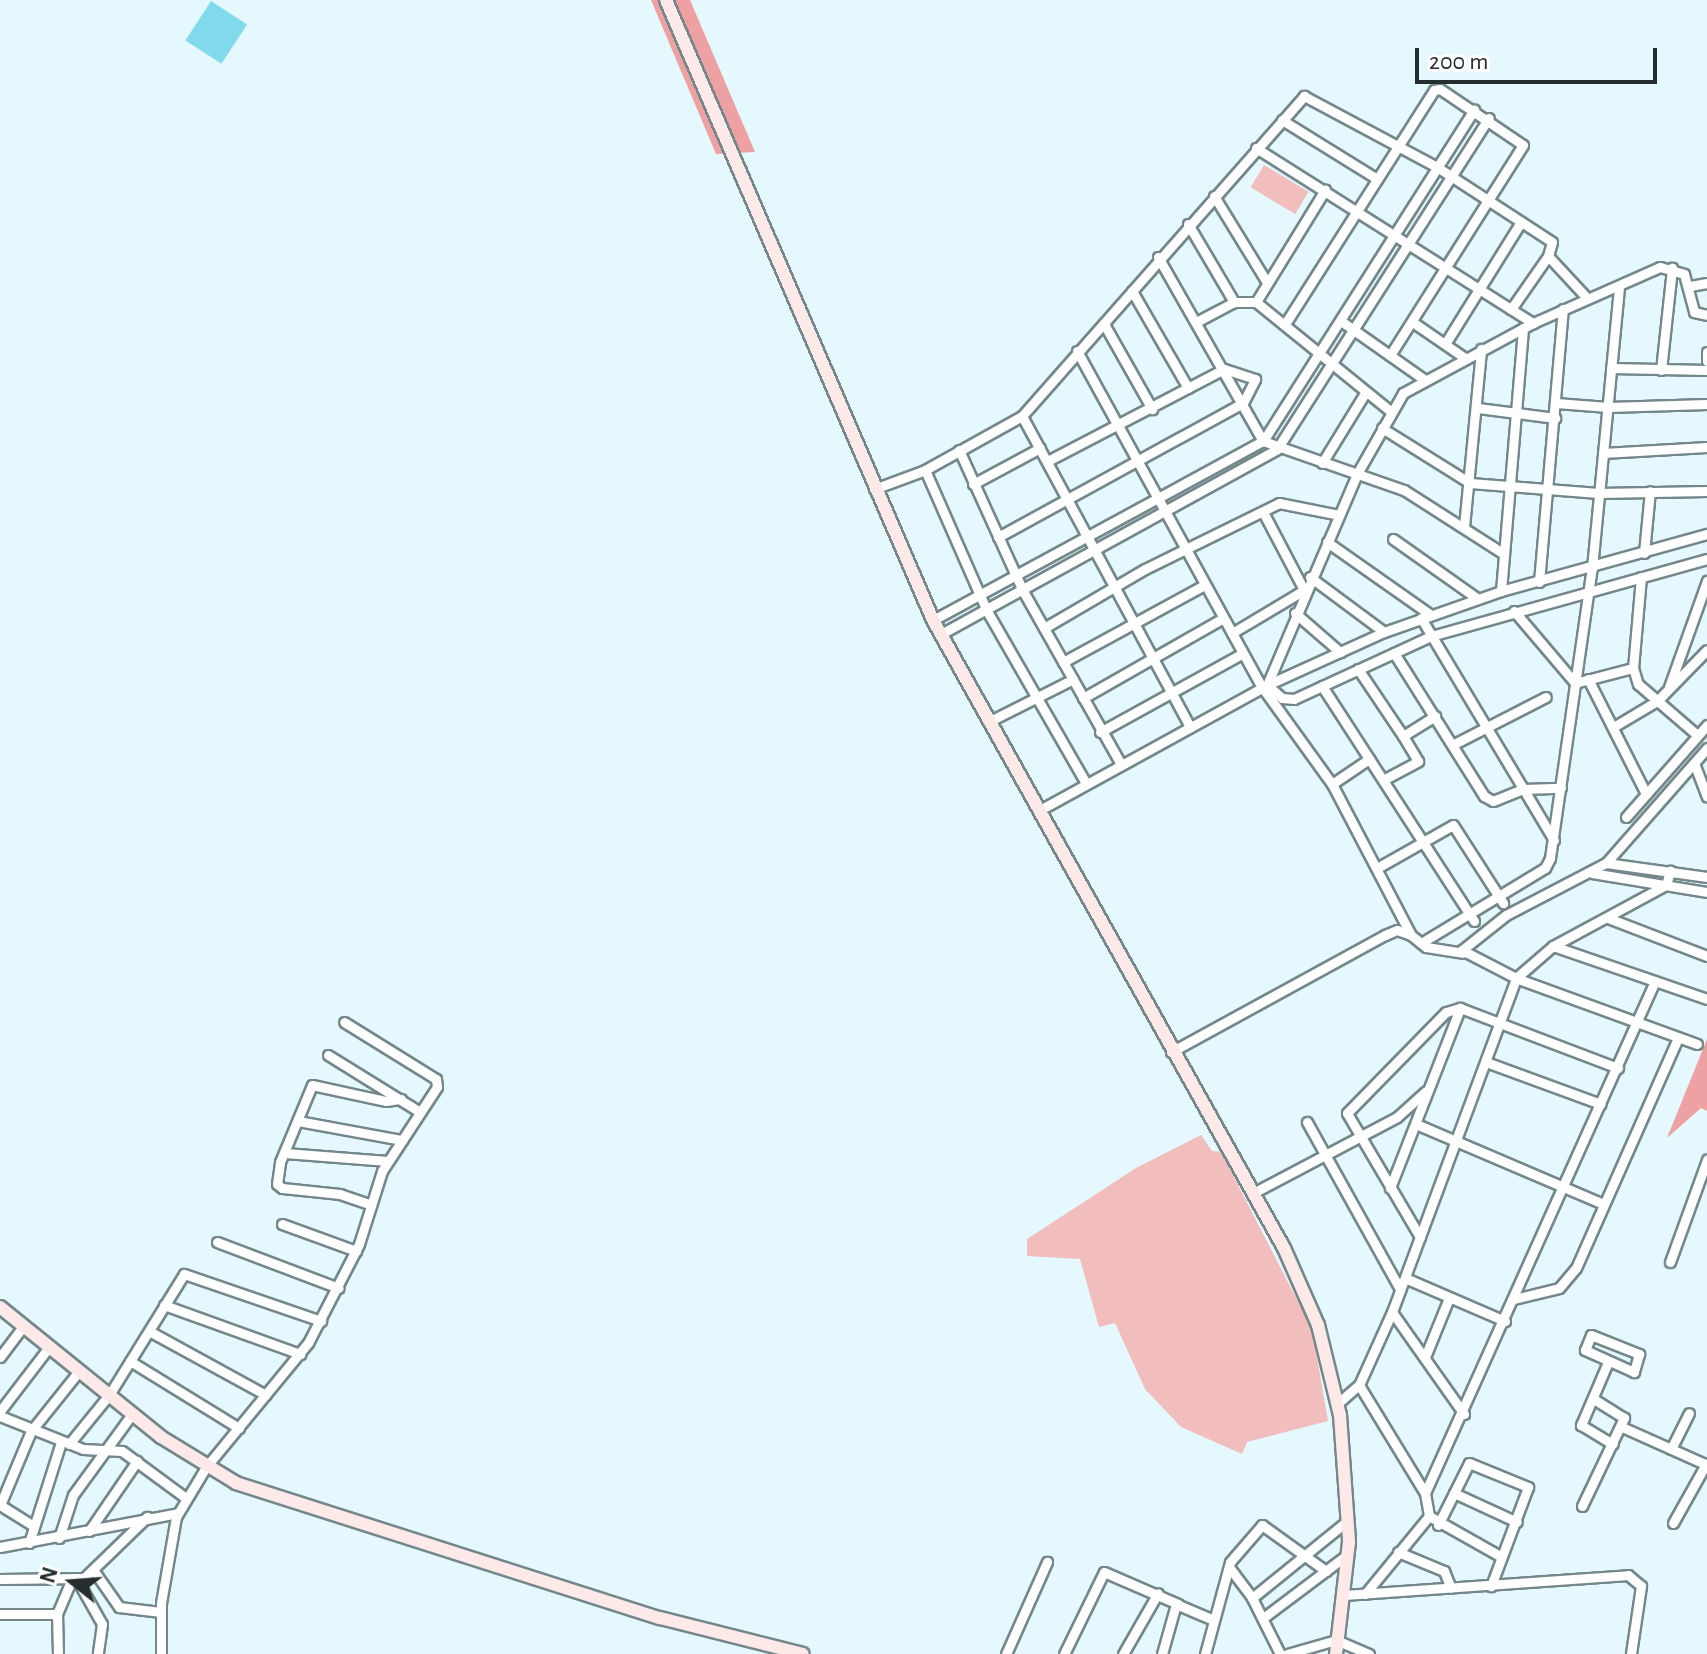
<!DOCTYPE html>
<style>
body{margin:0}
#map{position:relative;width:1707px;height:1654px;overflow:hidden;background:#e4f8fd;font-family:"Alegreya Sans",sans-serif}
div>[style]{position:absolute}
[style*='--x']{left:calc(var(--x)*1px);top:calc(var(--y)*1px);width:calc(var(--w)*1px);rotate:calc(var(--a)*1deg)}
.green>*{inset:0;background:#f1bdbd;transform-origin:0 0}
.forest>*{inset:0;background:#eda1a2}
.water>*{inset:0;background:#80daec;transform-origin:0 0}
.roads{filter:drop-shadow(2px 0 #74878b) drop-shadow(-2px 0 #74878b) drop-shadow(0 2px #74878b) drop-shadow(0 -2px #74878b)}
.street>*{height:9px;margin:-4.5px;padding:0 4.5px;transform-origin:4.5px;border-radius:4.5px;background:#fff}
.secondary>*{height:12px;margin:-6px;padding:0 6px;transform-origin:6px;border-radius:6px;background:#fee9e9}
span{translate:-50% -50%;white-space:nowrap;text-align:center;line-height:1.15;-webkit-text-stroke:8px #fff;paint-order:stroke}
.north{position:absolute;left:32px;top:1542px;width:80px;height:80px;-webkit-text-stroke:6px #fff;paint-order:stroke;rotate:287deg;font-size:22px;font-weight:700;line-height:32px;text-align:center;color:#262d2f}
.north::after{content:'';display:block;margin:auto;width:28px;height:36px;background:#262d2f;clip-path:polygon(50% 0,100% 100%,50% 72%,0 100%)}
.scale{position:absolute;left:1415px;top:48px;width:242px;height:36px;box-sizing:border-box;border:4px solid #262d2f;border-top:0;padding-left:10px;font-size:24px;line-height:28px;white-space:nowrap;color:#262d2f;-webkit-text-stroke:6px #fff;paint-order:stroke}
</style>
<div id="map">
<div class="green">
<i style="left:1264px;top:165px;width:52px;height:26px;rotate:31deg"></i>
<i style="clip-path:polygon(1201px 1135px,1212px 1151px,1221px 1152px,1312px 1329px,1328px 1421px,1247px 1442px,1242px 1454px,1181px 1427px,1145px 1389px,1115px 1323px,1099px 1327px,1080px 1259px,1027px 1256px,1027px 1239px,1136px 1168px)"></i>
</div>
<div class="forest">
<i style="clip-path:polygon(651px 0,690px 0,755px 152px,716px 154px)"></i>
<i style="clip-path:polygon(1707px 1039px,1707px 1111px,1701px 1108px,1667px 1138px)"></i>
</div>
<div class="water">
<i style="left:211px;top:1px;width:43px;height:47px;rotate:33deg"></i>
</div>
<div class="roads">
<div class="street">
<i style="--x:1282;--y:120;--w:112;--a:31.8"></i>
<i style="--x:1256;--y:148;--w:328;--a:32.3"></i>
<i style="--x:1214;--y:196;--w:100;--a:58.5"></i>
<i style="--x:1188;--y:224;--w:91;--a:59.5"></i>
<i style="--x:1548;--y:256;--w:57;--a:47.1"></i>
<i style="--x:1158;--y:257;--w:212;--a:60.3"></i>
<i style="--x:1263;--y:441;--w:149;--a:19.2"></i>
<i style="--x:1404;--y:490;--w:119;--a:32.6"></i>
<i style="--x:1690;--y:286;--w:17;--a:-10"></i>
<i style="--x:1132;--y:291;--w:112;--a:60"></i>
<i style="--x:1256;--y:302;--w:132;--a:-58.4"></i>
<i style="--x:1198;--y:321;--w:41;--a:-27.8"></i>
<i style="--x:1234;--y:302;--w:22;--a:0"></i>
<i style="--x:1256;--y:302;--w:173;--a:39.1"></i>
<i style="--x:1341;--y:321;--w:103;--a:35.1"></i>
<i style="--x:1414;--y:323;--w:62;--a:34.5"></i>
<i style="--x:1104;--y:324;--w:98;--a:60.5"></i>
<i style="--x:1285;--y:324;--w:277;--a:-57.5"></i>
<i style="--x:1434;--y:90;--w:6;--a:-9"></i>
<i style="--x:1440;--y:89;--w:100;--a:34"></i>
<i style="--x:1523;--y:145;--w:249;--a:122.3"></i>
<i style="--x:1445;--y:344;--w:144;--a:-58.1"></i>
<i style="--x:1077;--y:351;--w:384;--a:61.2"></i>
<i style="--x:1262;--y:687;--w:120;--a:54.2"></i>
<i style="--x:1332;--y:784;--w:170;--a:62.4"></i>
<i style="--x:1411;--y:935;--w:19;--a:39"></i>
<i style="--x:1426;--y:947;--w:37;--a:9"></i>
<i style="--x:1707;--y:352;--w:9;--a:90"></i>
<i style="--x:1611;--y:368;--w:96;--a:1.2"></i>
<i style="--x:1661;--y:370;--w:103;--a:-83.8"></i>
<i style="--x:1556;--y:403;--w:52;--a:4.4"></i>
<i style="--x:1608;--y:407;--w:99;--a:-1.7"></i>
<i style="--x:1478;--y:408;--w:78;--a:7.4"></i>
<i style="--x:1022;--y:416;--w:353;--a:61.6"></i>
<i style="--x:1382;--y:428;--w:104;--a:32"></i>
<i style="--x:1470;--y:483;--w:129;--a:4.4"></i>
<i style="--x:1599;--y:493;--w:108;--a:-1.1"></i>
<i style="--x:959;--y:450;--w:155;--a:65.6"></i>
<i style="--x:1023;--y:591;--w:199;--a:60.5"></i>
<i style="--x:1603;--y:453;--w:104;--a:-3.3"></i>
<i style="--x:1322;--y:463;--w:82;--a:-58.4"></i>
<i style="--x:925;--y:470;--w:154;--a:66.3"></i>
<i style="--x:987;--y:611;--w:198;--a:60.1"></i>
<i style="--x:973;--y:484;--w:76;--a:-28.2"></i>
<i style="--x:874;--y:489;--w:54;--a:-20.4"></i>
<i style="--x:925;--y:470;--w:111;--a:-29.1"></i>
<i style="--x:1022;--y:416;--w:427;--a:-48.6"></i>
<i style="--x:1304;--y:96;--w:151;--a:28.1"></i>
<i style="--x:1437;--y:167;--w:137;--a:33.1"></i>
<i style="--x:1552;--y:242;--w:15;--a:106"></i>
<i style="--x:1548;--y:256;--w:65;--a:124.9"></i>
<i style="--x:1464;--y:527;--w:179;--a:-84.5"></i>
<i style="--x:998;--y:537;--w:279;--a:-28.7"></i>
<i style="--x:1243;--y:403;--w:27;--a:-63"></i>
<i style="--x:1255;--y:379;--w:33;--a:-162"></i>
<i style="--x:1224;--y:369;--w:199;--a:152.5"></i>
<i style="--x:1393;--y:539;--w:104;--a:35.2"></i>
<i style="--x:1327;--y:542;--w:127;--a:35.1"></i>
<i style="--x:1644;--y:553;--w:62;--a:-84.5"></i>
<i style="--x:1310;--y:577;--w:92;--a:36.6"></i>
<i style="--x:1641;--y:577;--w:91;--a:95"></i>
<i style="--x:1633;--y:668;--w:17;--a:73"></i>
<i style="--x:1638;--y:684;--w:78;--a:40.8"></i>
<i style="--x:1539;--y:582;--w:274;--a:-85"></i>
<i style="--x:1501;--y:591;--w:264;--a:-85.2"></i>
<i style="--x:1514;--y:611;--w:94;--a:49.7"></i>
<i style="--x:1575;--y:683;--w:60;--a:-14.5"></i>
<i style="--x:1295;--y:613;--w:60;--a:40.9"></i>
<i style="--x:1421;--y:618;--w:259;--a:59.1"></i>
<i style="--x:933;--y:620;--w:375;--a:-28.5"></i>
<i style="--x:1263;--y:441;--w:393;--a:-57.5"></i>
<i style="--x:1044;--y:628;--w:117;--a:-30.3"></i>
<i style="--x:1145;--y:569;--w:149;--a:-26.2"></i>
<i style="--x:1279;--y:503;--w:61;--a:11.3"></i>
<i style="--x:1232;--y:633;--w:84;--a:-30.8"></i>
<i style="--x:1304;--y:590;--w:88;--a:-117.7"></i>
<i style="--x:941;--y:634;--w:384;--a:-28.8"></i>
<i style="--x:1277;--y:449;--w:393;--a:-57.4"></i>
<i style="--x:1394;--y:653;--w:169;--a:57.8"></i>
<i style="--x:1484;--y:796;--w:10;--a:29"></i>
<i style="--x:1493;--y:801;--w:32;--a:-22"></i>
<i style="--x:1523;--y:789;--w:38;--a:-2"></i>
<i style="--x:1063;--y:662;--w:161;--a:-28.6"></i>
<i style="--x:1358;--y:669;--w:81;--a:56.1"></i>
<i style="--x:1403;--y:736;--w:38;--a:-32"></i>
<i style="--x:1588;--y:679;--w:129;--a:63.2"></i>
<i style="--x:1267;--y:685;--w:232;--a:-66.9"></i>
<i style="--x:1358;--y:472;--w:91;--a:-60.3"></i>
<i style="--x:1403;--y:393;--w:148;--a:-28.3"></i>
<i style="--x:1533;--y:323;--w:139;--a:-23.8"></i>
<i style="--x:1660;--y:267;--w:25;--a:16"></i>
<i style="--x:1684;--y:274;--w:39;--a:75"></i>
<i style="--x:1694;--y:312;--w:13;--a:13"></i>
<i style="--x:1267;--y:685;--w:20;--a:41"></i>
<i style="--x:1282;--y:698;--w:12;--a:5"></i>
<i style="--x:1294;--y:699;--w:151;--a:-24.7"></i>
<i style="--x:1431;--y:636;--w:287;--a:-15.6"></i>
<i style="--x:1322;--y:686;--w:280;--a:57.1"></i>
<i style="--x:1669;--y:687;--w:113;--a:-70.3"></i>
<i style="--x:1083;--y:698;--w:161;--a:-29.7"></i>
<i style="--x:988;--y:722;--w:95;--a:-26.8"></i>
<i style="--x:1615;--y:726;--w:49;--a:-30.8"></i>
<i style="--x:1657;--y:701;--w:71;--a:-45.6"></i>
<i style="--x:1100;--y:732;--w:163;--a:-28.9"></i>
<i style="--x:1454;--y:744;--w:103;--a:-27.1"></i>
<i style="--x:1694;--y:763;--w:36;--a:69"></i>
<i style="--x:1383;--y:780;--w:40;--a:-28"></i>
<i style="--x:1418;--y:761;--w:29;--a:-121"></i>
<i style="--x:1332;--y:784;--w:45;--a:-34"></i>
<i style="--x:1038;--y:811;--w:261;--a:-28.8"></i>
<i style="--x:1267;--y:685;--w:128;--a:-24.4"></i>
<i style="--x:1384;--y:632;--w:124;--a:-19.3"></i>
<i style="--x:1501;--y:591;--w:214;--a:-15.5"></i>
<i style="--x:1626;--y:817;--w:123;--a:-48.6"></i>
<i style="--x:1606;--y:863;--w:102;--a:7.9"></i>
<i style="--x:1377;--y:868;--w:87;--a:-29.5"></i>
<i style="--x:1453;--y:825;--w:93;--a:57.3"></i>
<i style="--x:1592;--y:873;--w:117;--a:9.4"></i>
<i style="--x:1608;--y:918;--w:106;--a:21"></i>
<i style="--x:1421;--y:943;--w:145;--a:-31.2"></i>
<i style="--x:1545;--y:868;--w:11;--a:-63"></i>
<i style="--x:1550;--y:858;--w:293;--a:-81.8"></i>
<i style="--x:1592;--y:568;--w:280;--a:-84.5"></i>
<i style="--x:1553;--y:946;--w:163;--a:19"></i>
<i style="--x:1697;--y:1044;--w:193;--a:-160"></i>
<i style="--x:1516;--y:978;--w:61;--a:-152.6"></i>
<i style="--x:1462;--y:950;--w:56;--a:-38.5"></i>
<i style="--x:1506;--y:915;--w:113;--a:-27.5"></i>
<i style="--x:1606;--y:863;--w:153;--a:-48.7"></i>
<i style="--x:1171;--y:1052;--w:244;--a:-28.7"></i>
<i style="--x:1385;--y:935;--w:13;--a:-23"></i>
<i style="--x:1397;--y:930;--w:15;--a:20"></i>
<i style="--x:328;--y:1055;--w:108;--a:31.8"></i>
<i style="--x:1486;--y:1062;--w:122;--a:20.1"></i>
<i style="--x:298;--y:1121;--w:106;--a:10.4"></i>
<i style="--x:1307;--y:1122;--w:191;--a:60.9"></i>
<i style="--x:1416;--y:1124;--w:204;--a:23.1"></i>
<i style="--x:285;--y:1153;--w:103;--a:4.4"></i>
<i style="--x:1390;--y:1188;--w:193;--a:-68.7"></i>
<i style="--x:1253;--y:1193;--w:163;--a:-27.8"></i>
<i style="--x:1397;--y:1117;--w:38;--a:-42"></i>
<i style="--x:369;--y:1204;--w:31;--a:-161"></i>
<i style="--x:340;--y:1194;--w:58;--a:-174.1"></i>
<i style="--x:282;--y:1188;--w:6;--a:-141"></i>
<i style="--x:277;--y:1184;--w:22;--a:-82"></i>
<i style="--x:280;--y:1162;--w:83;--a:-67.4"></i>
<i style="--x:312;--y:1085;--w:76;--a:12.2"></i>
<i style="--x:386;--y:1101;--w:15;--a:-8"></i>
<i style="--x:282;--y:1224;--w:79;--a:20"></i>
<i style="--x:1420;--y:1237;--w:144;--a:-120.5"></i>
<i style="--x:1347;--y:1113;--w:141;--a:-45.6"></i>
<i style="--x:1446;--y:1012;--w:15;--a:-16"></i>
<i style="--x:1460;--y:1008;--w:169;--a:20.8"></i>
<i style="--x:217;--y:1242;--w:130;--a:20.7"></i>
<i style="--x:1670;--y:1262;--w:109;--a:-70.1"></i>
<i style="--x:1405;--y:1278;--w:109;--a:23.3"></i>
<i style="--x:1514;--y:1299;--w:46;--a:-13.7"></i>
<i style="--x:1559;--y:1288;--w:26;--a:-50"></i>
<i style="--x:1576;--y:1268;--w:252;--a:-66.1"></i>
<i style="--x:164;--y:1305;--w:145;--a:19.8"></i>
<i style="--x:1392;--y:1312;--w:125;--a:54.8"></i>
<i style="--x:149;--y:1331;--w:133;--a:28.7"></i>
<i style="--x:1591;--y:1335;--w:52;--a:21.6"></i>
<i style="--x:1639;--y:1354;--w:19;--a:106"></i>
<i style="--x:1634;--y:1372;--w:54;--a:-155.8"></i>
<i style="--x:1585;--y:1350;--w:16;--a:-68"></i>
<i style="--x:0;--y:1357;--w:38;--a:-53"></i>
<i style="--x:1425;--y:1357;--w:64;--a:-67.9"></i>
<i style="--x:130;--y:1361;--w:128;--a:31.6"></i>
<i style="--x:1608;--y:1362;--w:69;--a:113.2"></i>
<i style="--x:1581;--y:1425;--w:37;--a:31"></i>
<i style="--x:1359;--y:1385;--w:127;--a:58.6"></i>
<i style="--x:1425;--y:1493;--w:23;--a:80"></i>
<i style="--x:1429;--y:1516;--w:81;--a:29.4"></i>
<i style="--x:1338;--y:1403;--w:28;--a:-41"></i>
<i style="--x:1359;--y:1385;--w:80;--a:-65.7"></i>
<i style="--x:1392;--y:1312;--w:356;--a:-69.6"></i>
<i style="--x:1516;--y:978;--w:49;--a:-40.9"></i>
<i style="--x:1553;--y:946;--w:128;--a:-28.4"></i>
<i style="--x:1666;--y:885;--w:15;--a:-74"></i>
<i style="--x:0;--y:1411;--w:81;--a:-52.6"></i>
<i style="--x:0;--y:1416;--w:89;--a:21.7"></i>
<i style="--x:83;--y:1449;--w:39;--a:3"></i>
<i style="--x:122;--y:1451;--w:79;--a:36.3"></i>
<i style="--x:1622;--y:1427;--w:93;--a:24.1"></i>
<i style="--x:69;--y:1444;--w:63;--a:-50.8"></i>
<i style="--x:109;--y:1395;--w:142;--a:-58.2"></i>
<i style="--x:184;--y:1274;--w:145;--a:18.9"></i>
<i style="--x:1671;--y:1449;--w:40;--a:-63.4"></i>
<i style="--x:1425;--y:1493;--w:561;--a:-65.81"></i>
<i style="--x:1454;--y:1493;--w:69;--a:24.7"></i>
<i style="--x:1582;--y:1506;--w:98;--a:-64.5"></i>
<i style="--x:1624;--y:1418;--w:36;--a:-148"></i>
<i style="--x:1673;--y:1523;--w:68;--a:-60.8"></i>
<i style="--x:32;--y:1525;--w:38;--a:-148"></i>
<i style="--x:0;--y:1505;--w:80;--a:-67.3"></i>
<i style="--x:31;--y:1431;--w:77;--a:-51.3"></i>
<i style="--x:1438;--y:1525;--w:69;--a:-63.4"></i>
<i style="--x:1469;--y:1463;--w:64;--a:22.1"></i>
<i style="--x:1528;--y:1487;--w:106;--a:110.5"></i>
<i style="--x:89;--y:1531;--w:85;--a:-55.6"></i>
<i style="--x:59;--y:1538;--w:45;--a:-72"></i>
<i style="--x:73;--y:1495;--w:100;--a:-53.9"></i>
<i style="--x:29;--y:1543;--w:106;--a:-72.4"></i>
<i style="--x:0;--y:1547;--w:181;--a:-10.8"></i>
<i style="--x:1398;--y:1552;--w:50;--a:22.4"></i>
<i style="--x:1444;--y:1571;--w:18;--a:68"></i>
<i style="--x:1229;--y:1567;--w:39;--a:53"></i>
<i style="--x:1252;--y:1598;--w:63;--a:63.4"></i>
<i style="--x:94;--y:1571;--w:44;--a:55.2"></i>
<i style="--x:119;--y:1607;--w:42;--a:6.8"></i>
<i style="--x:76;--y:1578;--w:53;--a:60.5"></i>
<i style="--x:102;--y:1624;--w:30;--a:98"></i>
<i style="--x:0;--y:1579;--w:84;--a:-0.7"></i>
<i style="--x:84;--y:1578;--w:88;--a:-44.1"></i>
<i style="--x:1365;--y:1594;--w:101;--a:-50.6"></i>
<i style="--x:1344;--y:1595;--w:285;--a:-4"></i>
<i style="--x:1628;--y:1575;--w:17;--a:40"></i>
<i style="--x:1641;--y:1586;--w:69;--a:98.4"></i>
<i style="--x:1252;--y:1598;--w:122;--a:-39"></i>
<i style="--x:0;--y:1614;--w:57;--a:0"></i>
<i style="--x:1263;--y:1618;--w:105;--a:-36.9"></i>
<i style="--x:58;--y:1654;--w:40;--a:-91.4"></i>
<i style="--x:57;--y:1614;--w:39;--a:-67"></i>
<i style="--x:161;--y:1654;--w:51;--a:-90"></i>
<i style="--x:161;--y:1603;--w:87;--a:-80.1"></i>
<i style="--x:176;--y:1517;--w:58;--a:-59"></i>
<i style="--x:206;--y:1467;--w:161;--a:-50.6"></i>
<i style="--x:308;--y:1343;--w:111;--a:-62.7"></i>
<i style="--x:359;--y:1244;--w:77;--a:-72.5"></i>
<i style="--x:382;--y:1171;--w:100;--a:-56.8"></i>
<i style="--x:437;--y:1087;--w:8;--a:-97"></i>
<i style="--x:436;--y:1079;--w:108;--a:-148.2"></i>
<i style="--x:1006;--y:1654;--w:101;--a:-66"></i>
<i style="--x:1064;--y:1654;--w:91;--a:-64"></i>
<i style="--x:1104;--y:1572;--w:81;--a:23.4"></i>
<i style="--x:1123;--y:1654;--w:70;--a:-60.2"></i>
<i style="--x:1162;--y:1654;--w:52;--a:-74.4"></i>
<i style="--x:1176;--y:1604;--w:39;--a:23"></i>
<i style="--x:1205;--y:1654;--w:95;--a:-74.8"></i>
<i style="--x:1230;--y:1562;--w:49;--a:-49.1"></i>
<i style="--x:1262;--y:1525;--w:79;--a:35.7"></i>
<i style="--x:1287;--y:1654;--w:51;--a:-15.9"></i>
<i style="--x:1336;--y:1640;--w:36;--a:23"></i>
</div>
<div class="secondary">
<i style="--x:666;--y:0;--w:675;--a:66.7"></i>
<i style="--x:933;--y:620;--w:719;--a:60.8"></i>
<i style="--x:1284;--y:1248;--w:84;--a:66.2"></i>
<i style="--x:1318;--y:1325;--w:93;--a:76.3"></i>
<i style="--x:1340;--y:1415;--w:127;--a:85.9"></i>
<i style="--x:1349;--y:1542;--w:113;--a:96.6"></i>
<i style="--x:0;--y:1307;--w:207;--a:38.9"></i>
<i style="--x:161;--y:1437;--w:88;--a:31.5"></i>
<i style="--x:236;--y:1483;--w:445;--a:17.7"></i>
<i style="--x:660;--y:1618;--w:147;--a:14.1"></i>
</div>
</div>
<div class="north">N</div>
<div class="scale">200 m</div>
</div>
